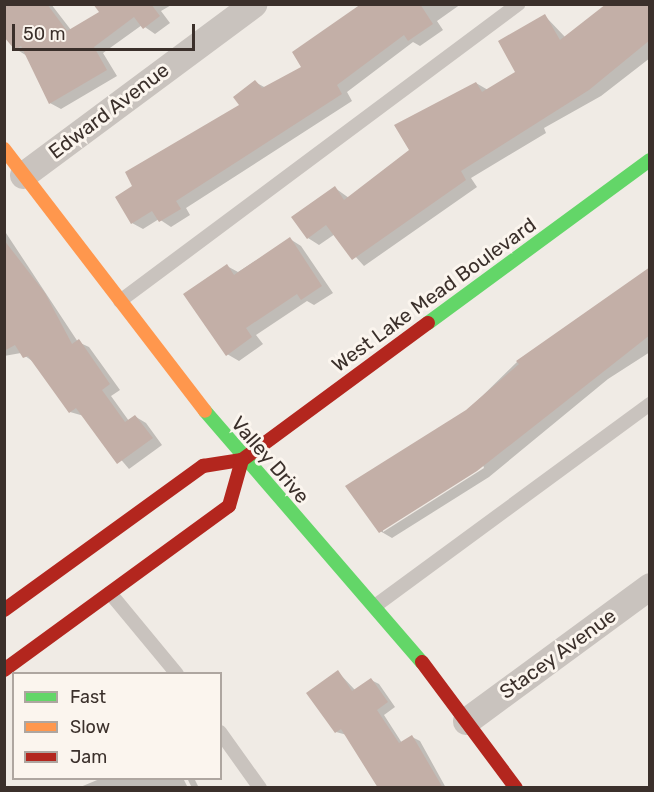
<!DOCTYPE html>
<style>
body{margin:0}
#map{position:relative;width:654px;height:792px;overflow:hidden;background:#f0ebe5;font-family:Rubik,sans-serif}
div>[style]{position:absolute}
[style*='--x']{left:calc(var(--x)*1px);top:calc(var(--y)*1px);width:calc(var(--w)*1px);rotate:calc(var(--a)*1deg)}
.shadow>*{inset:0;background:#0003}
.building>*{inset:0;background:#c3afa7}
.lane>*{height:14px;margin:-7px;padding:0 7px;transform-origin:7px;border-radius:7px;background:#c9c3be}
.street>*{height:27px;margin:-13.5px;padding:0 13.5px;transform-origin:13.5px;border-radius:13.5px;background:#c9c3be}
.fast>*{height:14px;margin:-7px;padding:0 7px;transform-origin:7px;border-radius:7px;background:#63d668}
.slow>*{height:14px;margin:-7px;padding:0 7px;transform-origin:7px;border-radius:7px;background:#ff974d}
.jam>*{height:14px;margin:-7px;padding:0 7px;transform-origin:7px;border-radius:7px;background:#b3261e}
span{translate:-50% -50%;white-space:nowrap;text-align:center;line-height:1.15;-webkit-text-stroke:6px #fbf5ee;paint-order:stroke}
.street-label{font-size:20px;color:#3b302b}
.frame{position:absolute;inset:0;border:6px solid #3b302b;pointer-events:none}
.legend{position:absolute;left:12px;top:672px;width:210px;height:108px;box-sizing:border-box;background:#fbf5ee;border:2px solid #aea6a0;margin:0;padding:8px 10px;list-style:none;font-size:18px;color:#3b302b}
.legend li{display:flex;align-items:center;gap:12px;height:30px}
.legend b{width:30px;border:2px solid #aea6a0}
.scale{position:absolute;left:12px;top:24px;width:183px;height:27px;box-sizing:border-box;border:3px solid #3b302b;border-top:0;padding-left:8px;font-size:18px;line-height:21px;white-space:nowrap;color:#3b302b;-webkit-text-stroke:4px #fbf5ee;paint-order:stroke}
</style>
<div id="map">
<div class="shadow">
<i style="clip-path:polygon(4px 4px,51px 4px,71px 30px,101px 13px,95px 4px,173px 4px,161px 11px,170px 23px,155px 34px,142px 25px,103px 53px,117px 76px,61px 109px,50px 103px,27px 56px,16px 49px)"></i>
<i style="clip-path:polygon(361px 4px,461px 4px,437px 21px,443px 30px,420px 46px,413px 42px,347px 92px,352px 101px,186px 208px,190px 215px,171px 227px,159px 219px,143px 229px,132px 223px,134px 187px,241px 105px,255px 82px,266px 88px,303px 68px)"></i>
<i style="clip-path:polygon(650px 4px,650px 58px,601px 96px,544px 128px,546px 133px,471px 178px,477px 187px,364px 266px,335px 234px,319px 245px,308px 238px,335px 188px,349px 198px,411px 150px,476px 83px,488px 90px,517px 73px,545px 16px,566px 38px)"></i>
<i style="clip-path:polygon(4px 230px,78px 342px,89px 347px,120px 390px,111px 396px,129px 421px,136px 417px,146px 423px,162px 445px,129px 469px,84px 416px,70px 412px,35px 363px,21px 353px,4px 356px)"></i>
<i style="clip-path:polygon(290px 239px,301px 246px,333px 293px,314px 305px,307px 301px,256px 335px,263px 344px,239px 361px,227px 354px,227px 266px,238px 272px)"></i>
<i style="clip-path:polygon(evenodd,650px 271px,650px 352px,608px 379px,489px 477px,392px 538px,380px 531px,467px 411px,518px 361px,650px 271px,483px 465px,484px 468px,383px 532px,383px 528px,483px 465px)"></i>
<i style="clip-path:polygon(338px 672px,355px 690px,371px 680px,379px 684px,395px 707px,384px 715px,402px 743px,412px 737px,420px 741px,446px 788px,380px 788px,347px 735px,336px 732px)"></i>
<i style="clip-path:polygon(102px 778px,183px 778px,188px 788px,78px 788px)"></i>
<i style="clip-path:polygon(187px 778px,194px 778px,199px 788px,192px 788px)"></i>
</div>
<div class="building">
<i style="clip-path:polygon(4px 4px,47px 4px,67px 31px,99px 12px,93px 4px,151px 4px,160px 16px,143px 29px,134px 17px,94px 47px,107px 70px,49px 104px,21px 46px,15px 50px,4px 37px)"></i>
<i style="clip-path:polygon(361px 4px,420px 4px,433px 24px,408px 41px,404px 35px,337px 85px,342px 94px,176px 201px,181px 209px,159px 222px,152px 211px,131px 224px,115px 197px,132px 186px,125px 172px,239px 105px,233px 97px,255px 80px,262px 88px,301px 67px,292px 52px)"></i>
<i style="clip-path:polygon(606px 4px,650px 4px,650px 40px,589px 90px,461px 171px,466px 180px,352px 260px,326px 225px,307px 239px,291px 217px,335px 186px,344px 200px,409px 150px,394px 125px,476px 82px,482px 92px,515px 72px,498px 41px,545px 14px,560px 40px)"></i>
<i style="clip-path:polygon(290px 237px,322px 286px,301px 300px,297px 294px,246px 328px,252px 337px,226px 356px,183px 294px,227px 264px,234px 275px)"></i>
<i style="clip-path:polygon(4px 240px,45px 293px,72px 344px,79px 339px,110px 384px,102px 390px,125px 422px,135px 415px,153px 438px,117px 464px,76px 408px,69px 413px,28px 356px,23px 358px,15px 345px,4px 351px)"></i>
<i style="clip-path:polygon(650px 267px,650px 335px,477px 471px,379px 533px,345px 486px,466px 410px,519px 364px,516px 361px)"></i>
<i style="clip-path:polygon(338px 670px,352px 691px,371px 678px,388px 702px,377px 710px,399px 743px,412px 735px,443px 788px,378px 788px,341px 729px,335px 733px,306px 693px)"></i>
</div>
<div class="lane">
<i style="--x:120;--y:301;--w:497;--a:-36.7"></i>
<i style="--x:110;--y:593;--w:105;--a:50.4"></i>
<i style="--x:375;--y:606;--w:341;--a:-36.3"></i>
<i style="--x:220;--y:732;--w:69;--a:54.5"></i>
</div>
<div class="street">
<i style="--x:23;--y:175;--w:287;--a:-36.6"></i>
<i style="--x:466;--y:721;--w:228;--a:-36.3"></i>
</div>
<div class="fast">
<i style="--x:428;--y:323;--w:275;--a:-36.3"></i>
<i style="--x:205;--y:411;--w:332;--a:49.2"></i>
</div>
<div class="slow">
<i style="--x:4;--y:149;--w:330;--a:52.5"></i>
</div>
<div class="jam">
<i style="--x:4;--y:610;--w:246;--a:-35.9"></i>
<i style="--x:203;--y:466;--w:39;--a:-9"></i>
<i style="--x:242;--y:460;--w:231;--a:-36.4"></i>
<i style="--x:422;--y:662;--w:157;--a:53.3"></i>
<i style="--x:4;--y:670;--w:278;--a:-36.1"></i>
<i style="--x:229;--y:506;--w:48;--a:-74.2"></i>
</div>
<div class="street-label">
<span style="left:109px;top:111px;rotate:-37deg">Edward Avenue</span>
<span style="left:434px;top:295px;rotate:-36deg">West Lake Mead Boulevard</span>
<span style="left:270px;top:460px;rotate:49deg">Valley Drive</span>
<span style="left:558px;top:654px;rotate:-36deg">Stacey Avenue</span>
</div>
<div class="frame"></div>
<ul class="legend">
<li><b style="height:8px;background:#63d668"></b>Fast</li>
<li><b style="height:8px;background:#ff974d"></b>Slow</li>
<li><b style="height:8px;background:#b3261e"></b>Jam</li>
</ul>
<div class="scale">50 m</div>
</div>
